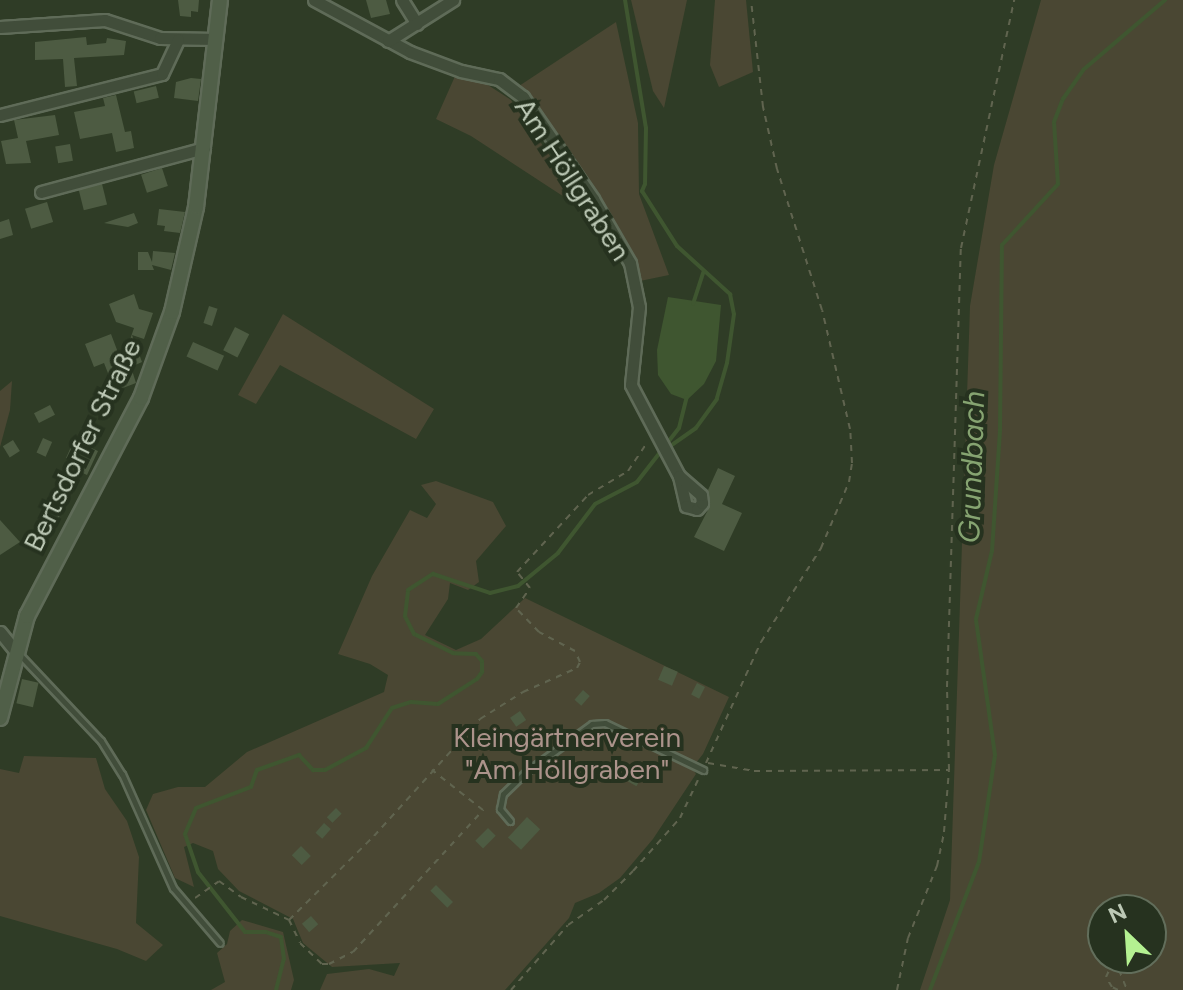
<!DOCTYPE html>
<meta charset="utf-8">
<style>
body{margin:0}
#map{position:relative;width:1183px;height:990px;overflow:hidden;background:#2f3c26;font-family:Figtree,sans-serif}
div>[style]{position:absolute}
[style*='--x']{left:calc(var(--x)*1px);top:calc(var(--y)*1px);width:calc(var(--w)*1px);rotate:calc(var(--a)*1deg)}
.green>*{inset:0;background:#4a4733}
.water>*{inset:0;background:#3f5630}
.stream>*{height:4px;margin:-2px;padding:0 2px;transform-origin:2px;border-radius:2px;background:#3f5630}
.building>*{inset:0;background:#4d5b42;transform-origin:0 0}
.path>*{height:2px;margin-top:-1px;transform-origin:0;background:repeating-linear-gradient(90deg,#60644f 0 6px,transparent 0 12px)}
.roads{filter:drop-shadow(2px 0 #5f6b58) drop-shadow(-2px 0 #5f6b58) drop-shadow(0 2px #5f6b58) drop-shadow(0 -2px #5f6b58)}
.service>*{height:5px;margin:-2.5px;padding:0 2.5px;transform-origin:2.5px;border-radius:2.5px;background:#414d3a}
.minor>*{height:11px;margin:-5.5px;padding:0 5.5px;transform-origin:5.5px;border-radius:5.5px;background:#414d3a}
.secondary>*{height:14px;margin:-7px;padding:0 7px;transform-origin:7px;border-radius:7px;background:#505f48}
span{translate:-50% -50%;white-space:nowrap;text-align:center;line-height:1.15;-webkit-text-stroke:8px #26321f;paint-order:stroke}
.street-label{font-size:28px;color:#bcc8b5}
.park-label{font-size:28px;color:#ac938b}
.water-label{font-size:30px;color:#86a471;font-style:italic}
.north{position:absolute;left:1087px;top:894px;width:80px;height:80px;box-sizing:border-box;background:#26321f;border:2px solid #626e5b;border-radius:50%;rotate:335deg;font-size:22px;font-weight:700;line-height:32px;text-align:center;color:#bcc8b5}
.north::after{content:'';display:block;margin:auto;width:28px;height:36px;background:#b4f191;clip-path:polygon(50% 0,100% 100%,50% 72%,0 100%)}
</style>
<div id="map">
<div class="green">
<i style="clip-path:polygon(631px 0,687px 0,664px 108px,653px 91px)"></i>
<i style="clip-path:polygon(715px 0,746px 0,753px 72px,719px 87px,710px 65px)"></i>
<i style="clip-path:polygon(evenodd,1041px 0,1183px 0,1183px 990px,920px 990px,950px 900px,970px 306px,994px 165px,1041px 0,1103px 910px,1151px 910px,1151px 958px,1103px 958px,1103px 910px)"></i>
<i style="clip-path:polygon(616px 22px,638px 123px,639px 194px,669px 275px,640px 281px,537px 109px,519px 86px)"></i>
<i style="clip-path:polygon(456px 74px,474px 76px,511px 100px,562px 173px,578px 206px,471px 136px,436px 119px)"></i>
<i style="clip-path:polygon(283px 314px,434px 409px,416px 439px,280px 365px,256px 404px,238px 395px)"></i>
<i style="clip-path:polygon(12px 381px,10px 410px,0 447px,0 391px)"></i>
<i style="clip-path:polygon(436px 481px,493px 502px,506px 526px,476px 561px,479px 582px,468px 590px,450px 583px,448px 599px,425px 635px,456px 650px,481px 639px,525px 598px,729px 697px,703px 754px,692px 768px,696px 774px,653px 839px,620px 878px,599px 893px,575px 903px,569px 918px,505px 990px,320px 990px,327px 974px,369px 969px,394px 976px,400px 963px,332px 967px,303px 943px,293px 919px,239px 891px,218px 869px,213px 851px,193px 843px,184px 847px,194px 887px,175px 878px,146px 810px,153px 794px,178px 787px,205px 787px,247px 752px,384px 692px,388px 675px,370px 664px,338px 654px,372px 576px,410px 510px,427px 518px,436px 504px,421px 485px)"></i>
<i style="clip-path:polygon(24px 756px,96px 758px,105px 789px,127px 821px,139px 857px,136px 923px,163px 945px,146px 961px,117px 949px,0 916px,0 769px,19px 773px)"></i>
<i style="clip-path:polygon(242px 920px,283px 932px,294px 980px,291px 990px,211px 990px,225px 982px,217px 953px,227px 944px,230px 931px)"></i>
</div>
<div class="water">
<i style="clip-path:polygon(668px 297px,721px 305px,716px 361px,704px 384px,687px 400px,671px 394px,658px 375px,657px 350px)"></i>
</div>
<div class="stream">
<i style="--x:625;--y:0;--w:130;--a:80.7"></i>
<i style="--x:646;--y:128;--w:56;--a:91"></i>
<i style="--x:645;--y:184;--w:8;--a:113"></i>
<i style="--x:642;--y:191;--w:65;--a:57.5"></i>
<i style="--x:677;--y:246;--w:72;--a:42.2"></i>
<i style="--x:730;--y:294;--w:20;--a:79"></i>
<i style="--x:734;--y:314;--w:49;--a:98.1"></i>
<i style="--x:727;--y:363;--w:37;--a:106"></i>
<i style="--x:717;--y:399;--w:36;--a:126"></i>
<i style="--x:696;--y:428;--w:35;--a:145"></i>
<i style="--x:693;--y:304;--w:33;--a:-72"></i>
<i style="--x:276;--y:990;--w:32;--a:-76"></i>
<i style="--x:284;--y:959;--w:22;--a:-98"></i>
<i style="--x:281;--y:937;--w:16;--a:-162"></i>
<i style="--x:266;--y:932;--w:21;--a:180"></i>
<i style="--x:245;--y:932;--w:76;--a:-128.1"></i>
<i style="--x:198;--y:872;--w:40;--a:-108.9"></i>
<i style="--x:185;--y:834;--w:28;--a:-67"></i>
<i style="--x:196;--y:808;--w:59;--a:-20.9"></i>
<i style="--x:251;--y:787;--w:18;--a:-71"></i>
<i style="--x:257;--y:770;--w:45;--a:-19.7"></i>
<i style="--x:299;--y:755;--w:21;--a:47"></i>
<i style="--x:313;--y:770;--w:12;--a:0"></i>
<i style="--x:325;--y:770;--w:47;--a:-28.2"></i>
<i style="--x:366;--y:748;--w:48;--a:-57"></i>
<i style="--x:392;--y:708;--w:20;--a:-18"></i>
<i style="--x:411;--y:702;--w:27;--a:4"></i>
<i style="--x:438;--y:704;--w:46;--a:-32.7"></i>
<i style="--x:477;--y:679;--w:9;--a:-54"></i>
<i style="--x:482;--y:672;--w:11;--a:-90"></i>
<i style="--x:482;--y:661;--w:9;--a:-131"></i>
<i style="--x:476;--y:654;--w:23;--a:-178"></i>
<i style="--x:453;--y:653;--w:43;--a:-154"></i>
<i style="--x:414;--y:634;--w:20;--a:-117"></i>
<i style="--x:405;--y:616;--w:26;--a:-83"></i>
<i style="--x:408;--y:590;--w:30;--a:-33"></i>
<i style="--x:433;--y:574;--w:60;--a:18.4"></i>
<i style="--x:490;--y:593;--w:29;--a:-14"></i>
<i style="--x:518;--y:586;--w:52;--a:-39.5"></i>
<i style="--x:558;--y:553;--w:61;--a:-52.9"></i>
<i style="--x:595;--y:504;--w:47;--a:-27.6"></i>
<i style="--x:637;--y:482;--w:68;--a:-52.1"></i>
<i style="--x:679;--y:428;--w:32;--a:-76"></i>
<i style="--x:930;--y:990;--w:137;--a:-69.1"></i>
<i style="--x:979;--y:862;--w:108;--a:-81.5"></i>
<i style="--x:995;--y:755;--w:137;--a:-98"></i>
<i style="--x:976;--y:619;--w:70;--a:-76.8"></i>
<i style="--x:992;--y:551;--w:121;--a:-86.2"></i>
<i style="--x:1000;--y:430;--w:185;--a:-89.4"></i>
<i style="--x:1002;--y:245;--w:83;--a:-47.4"></i>
<i style="--x:1058;--y:184;--w:62;--a:-93.7"></i>
<i style="--x:1054;--y:122;--w:25;--a:-69"></i>
<i style="--x:1063;--y:99;--w:35;--a:-55"></i>
<i style="--x:1083;--y:70;--w:108;--a:-40.5"></i>
</div>
<div class="building">
<i style="clip-path:polygon(178px 0,199px 0,198px 12px,191px 11px,191px 17px,180px 16px)"></i>
<i style="clip-path:polygon(366px 0,386px 0,390px 14px,371px 18px)"></i>
<i style="clip-path:polygon(86px 37px,87px 45px,106px 43px,107px 38px,126px 41px,124px 55px,74px 58px,77px 86px,65px 87px,63px 59px,35px 60px,35px 42px)"></i>
<i style="clip-path:polygon(191px 78px,201px 79px,198px 101px,174px 98px,176px 82px)"></i>
<i style="left:156px;top:86px;width:12px;height:23px;rotate:76deg"></i>
<i style="clip-path:polygon(116px 95px,125px 132px,131px 131px,134px 148px,116px 152px,112px 133px,80px 139px,74px 112px,105px 106px,103px 98px)"></i>
<i style="clip-path:polygon(55px 115px,59px 135px,26px 141px,31px 163px,6px 164px,1px 141px,18px 138px,14px 120px)"></i>
<i style="left:70px;top:144px;width:17px;height:15px;rotate:80deg"></i>
<i style="left:162px;top:168px;width:19px;height:22px;rotate:72deg"></i>
<i style="left:102px;top:184px;width:21px;height:24px;rotate:76deg"></i>
<i style="left:47px;top:202px;width:21px;height:23px;rotate:73deg"></i>
<i style="clip-path:polygon(159px 209px,185px 212px,180px 233px,164px 231px,165px 226px,157px 225px)"></i>
<i style="clip-path:polygon(134px 213px,138px 223px,128px 227px,104px 223px)"></i>
<i style="clip-path:polygon(9px 219px,13px 235px,0 239px,0 222px)"></i>
<i style="clip-path:polygon(153px 251px,175px 253px,171px 270px,152px 265px,154px 270px,138px 270px,138px 252px,148px 252px,152px 262px)"></i>
<i style="clip-path:polygon(134px 294px,139px 309px,153px 313px,144px 339px,132px 335px,142px 362px,131px 367px,136px 383px,115px 391px,104px 363px,94px 367px,85px 344px,111px 334px,122px 363px,134px 328px,116px 322px,109px 304px)"></i>
<i style="left:209px;top:306px;width:9px;height:18px;rotate:18deg"></i>
<i style="left:235px;top:327px;width:16px;height:26px;rotate:27deg"></i>
<i style="left:193px;top:342px;width:34px;height:16px;rotate:24deg"></i>
<i style="left:50px;top:405px;width:11px;height:18px;rotate:63deg"></i>
<i style="left:43px;top:438px;width:10px;height:16px;rotate:24deg"></i>
<i style="left:13px;top:440px;width:13px;height:12px;rotate:58deg"></i>
<i style="clip-path:polygon(74px 440px,98px 451px,87px 475px,72px 468px,75px 462px,66px 458px)"></i>
<i style="clip-path:polygon(718px 468px,735px 476px,722px 504px,742px 513px,724px 551px,694px 537px,710px 506px,708px 490px)"></i>
<i style="left:47px;top:510px;width:14px;height:14px;rotate:25deg"></i>
<i style="clip-path:polygon(0 520px,20px 542px,0 555px)"></i>
<i style="left:664px;top:666px;width:15px;height:15px;rotate:23deg"></i>
<i style="left:22px;top:679px;width:17px;height:25px;rotate:13deg"></i>
<i style="left:697px;top:683px;width:9px;height:13px;rotate:27deg"></i>
<i style="left:583px;top:690px;width:9px;height:13px;rotate:41deg"></i>
<i style="left:520px;top:711px;width:11px;height:12px;rotate:56deg"></i>
<i style="left:634px;top:770px;width:10px;height:13px;rotate:29deg"></i>
<i style="left:336px;top:808px;width:8px;height:13px;rotate:45deg"></i>
<i style="left:527px;top:817px;width:18px;height:28px;rotate:43deg"></i>
<i style="left:324px;top:823px;width:9px;height:13px;rotate:41deg"></i>
<i style="left:488px;top:828px;width:11px;height:18px;rotate:45deg"></i>
<i style="left:301px;top:846px;width:14px;height:13px;rotate:45deg"></i>
<i style="left:436px;top:885px;width:24px;height:8px;rotate:45deg"></i>
<i style="left:311px;top:916px;width:11px;height:12px;rotate:49deg"></i>
</div>
<div class="path">
<i style="--x:706;--y:763;--w:133;--a:-65.6"></i>
<i style="--x:761;--y:642;--w:112;--a:-57.4"></i>
<i style="--x:821;--y:548;--w:72;--a:-67"></i>
<i style="--x:849;--y:482;--w:19;--a:-81"></i>
<i style="--x:852;--y:463;--w:34;--a:-93"></i>
<i style="--x:850;--y:429;--w:122;--a:-103.2"></i>
<i style="--x:822;--y:310;--w:148;--a:-107.7"></i>
<i style="--x:777;--y:169;--w:64;--a:-102.7"></i>
<i style="--x:763;--y:107;--w:108;--a:-96.4"></i>
<i style="--x:708;--y:763;--w:47;--a:9.9"></i>
<i style="--x:754;--y:771;--w:195;--a:-0.3"></i>
<i style="--x:195;--y:898;--w:29;--a:-35"></i>
<i style="--x:219;--y:881;--w:27;--a:36"></i>
<i style="--x:241;--y:897;--w:53;--a:25.6"></i>
<i style="--x:289;--y:920;--w:25;--a:64"></i>
<i style="--x:300;--y:943;--w:30;--a:44"></i>
<i style="--x:322;--y:964;--w:7;--a:0"></i>
<i style="--x:329;--y:964;--w:27;--a:-27"></i>
<i style="--x:353;--y:952;--w:193;--a:-47.5"></i>
<i style="--x:483;--y:810;--w:65;--a:-141.9"></i>
<i style="--x:289;--y:920;--w:120;--a:-44.7"></i>
<i style="--x:374;--y:836;--w:158;--a:-47.8"></i>
<i style="--x:480;--y:719;--w:51;--a:-32.1"></i>
<i style="--x:523;--y:692;--w:59;--a:-24"></i>
<i style="--x:577;--y:668;--w:7;--a:-63"></i>
<i style="--x:580;--y:662;--w:12;--a:-114"></i>
<i style="--x:575;--y:651;--w:41;--a:-152.2"></i>
<i style="--x:539;--y:632;--w:33;--a:-134"></i>
<i style="--x:516;--y:608;--w:24;--a:-55"></i>
<i style="--x:530;--y:588;--w:21;--a:-129"></i>
<i style="--x:517;--y:572;--w:105;--a:-47.3"></i>
<i style="--x:588;--y:495;--w:47;--a:-31"></i>
<i style="--x:628;--y:471;--w:34;--a:-56"></i>
<i style="--x:511;--y:990;--w:86;--a:-48.8"></i>
<i style="--x:568;--y:925;--w:44;--a:-34.8"></i>
<i style="--x:604;--y:900;--w:41;--a:-45"></i>
<i style="--x:633;--y:871;--w:71;--a:-48.4"></i>
<i style="--x:680;--y:818;--w:42;--a:-64.7"></i>
<i style="--x:897;--y:990;--w:53;--a:-78.1"></i>
<i style="--x:908;--y:938;--w:78;--a:-68.1"></i>
<i style="--x:937;--y:866;--w:35;--a:-78"></i>
<i style="--x:944;--y:832;--w:62;--a:-85.4"></i>
<i style="--x:949;--y:770;--w:83;--a:-91.4"></i>
<i style="--x:947;--y:687;--w:439;--a:-88.2"></i>
<i style="--x:961;--y:248;--w:254;--a:-77.9"></i>
<i style="--x:1118;--y:990;--w:7;--a:-153"></i>
<i style="--x:1112;--y:987;--w:12;--a:-121"></i>
<i style="--x:1106;--y:977;--w:14;--a:-65"></i>
<i style="--x:1112;--y:964;--w:9;--a:41"></i>
<i style="--x:1119;--y:970;--w:22;--a:68"></i>
</div>
<div class="roads">
<div class="service">
<i style="--x:20;--y:655;--w:118;--a:46.7"></i>
<i style="--x:101;--y:741;--w:39;--a:58"></i>
<i style="--x:122;--y:774;--w:125;--a:65.9"></i>
<i style="--x:173;--y:888;--w:72;--a:49.5"></i>
<i style="--x:510;--y:821;--w:16;--a:-130"></i>
<i style="--x:500;--y:809;--w:15;--a:-79"></i>
<i style="--x:503;--y:794;--w:32;--a:-44"></i>
<i style="--x:526;--y:772;--w:82;--a:-36"></i>
<i style="--x:592;--y:724;--w:13;--a:-4"></i>
<i style="--x:605;--y:723;--w:109;--a:25.6"></i>
</div>
<div class="minor">
<i style="--x:314;--y:0;--w:109;--a:28.4"></i>
<i style="--x:410;--y:52;--w:54;--a:20.4"></i>
<i style="--x:461;--y:71;--w:39;--a:12"></i>
<i style="--x:499;--y:79;--w:30;--a:37"></i>
<i style="--x:523;--y:97;--w:124;--a:55.5"></i>
<i style="--x:593;--y:199;--w:74;--a:60"></i>
<i style="--x:630;--y:263;--w:45;--a:78.4"></i>
<i style="--x:639;--y:307;--w:78;--a:95.9"></i>
<i style="--x:631;--y:385;--w:103;--a:62.2"></i>
<i style="--x:679;--y:476;--w:31;--a:77"></i>
<i style="--x:686;--y:506;--w:11;--a:15"></i>
<i style="--x:697;--y:509;--w:8;--a:-50"></i>
<i style="--x:702;--y:503;--w:8;--a:-97"></i>
<i style="--x:701;--y:495;--w:29;--a:-139"></i>
<i style="--x:402;--y:0;--w:28;--a:58"></i>
<i style="--x:0;--y:27;--w:105;--a:-3.8"></i>
<i style="--x:105;--y:20;--w:58;--a:18.1"></i>
<i style="--x:160;--y:38;--w:56;--a:1"></i>
<i style="--x:388;--y:41;--w:77;--a:-32.2"></i>
<i style="--x:0;--y:115;--w:167;--a:-14.2"></i>
<i style="--x:162;--y:74;--w:38;--a:-65"></i>
<i style="--x:41;--y:192;--w:169;--a:-15.1"></i>
<i style="--x:0;--y:632;--w:27;--a:51"></i>
</div>
<div class="secondary">
<i style="--x:0;--y:718;--w:106;--a:-75.2"></i>
<i style="--x:27;--y:616;--w:246;--a:-62.4"></i>
<i style="--x:141;--y:398;--w:91;--a:-70.2"></i>
<i style="--x:172;--y:312;--w:108;--a:-77.1"></i>
<i style="--x:196;--y:207;--w:208;--a:-83.4"></i>
</div>
</div>
<div class="street-label">
<span style="left:573px;top:179px;rotate:57deg">Am Höllgraben</span>
<span style="left:82px;top:445px;rotate:-64deg">Bertsdorfer Straße</span>
</div>
<div class="park-label">
<span style="left:567px;top:753px">Kleingärtnerverein<br>"Am Höllgraben"</span>
</div>
<div class="water-label">
<span style="left:972px;top:467px;rotate:-88deg">Grundbach</span>
</div>
<div class="north">N</div>
</div>
